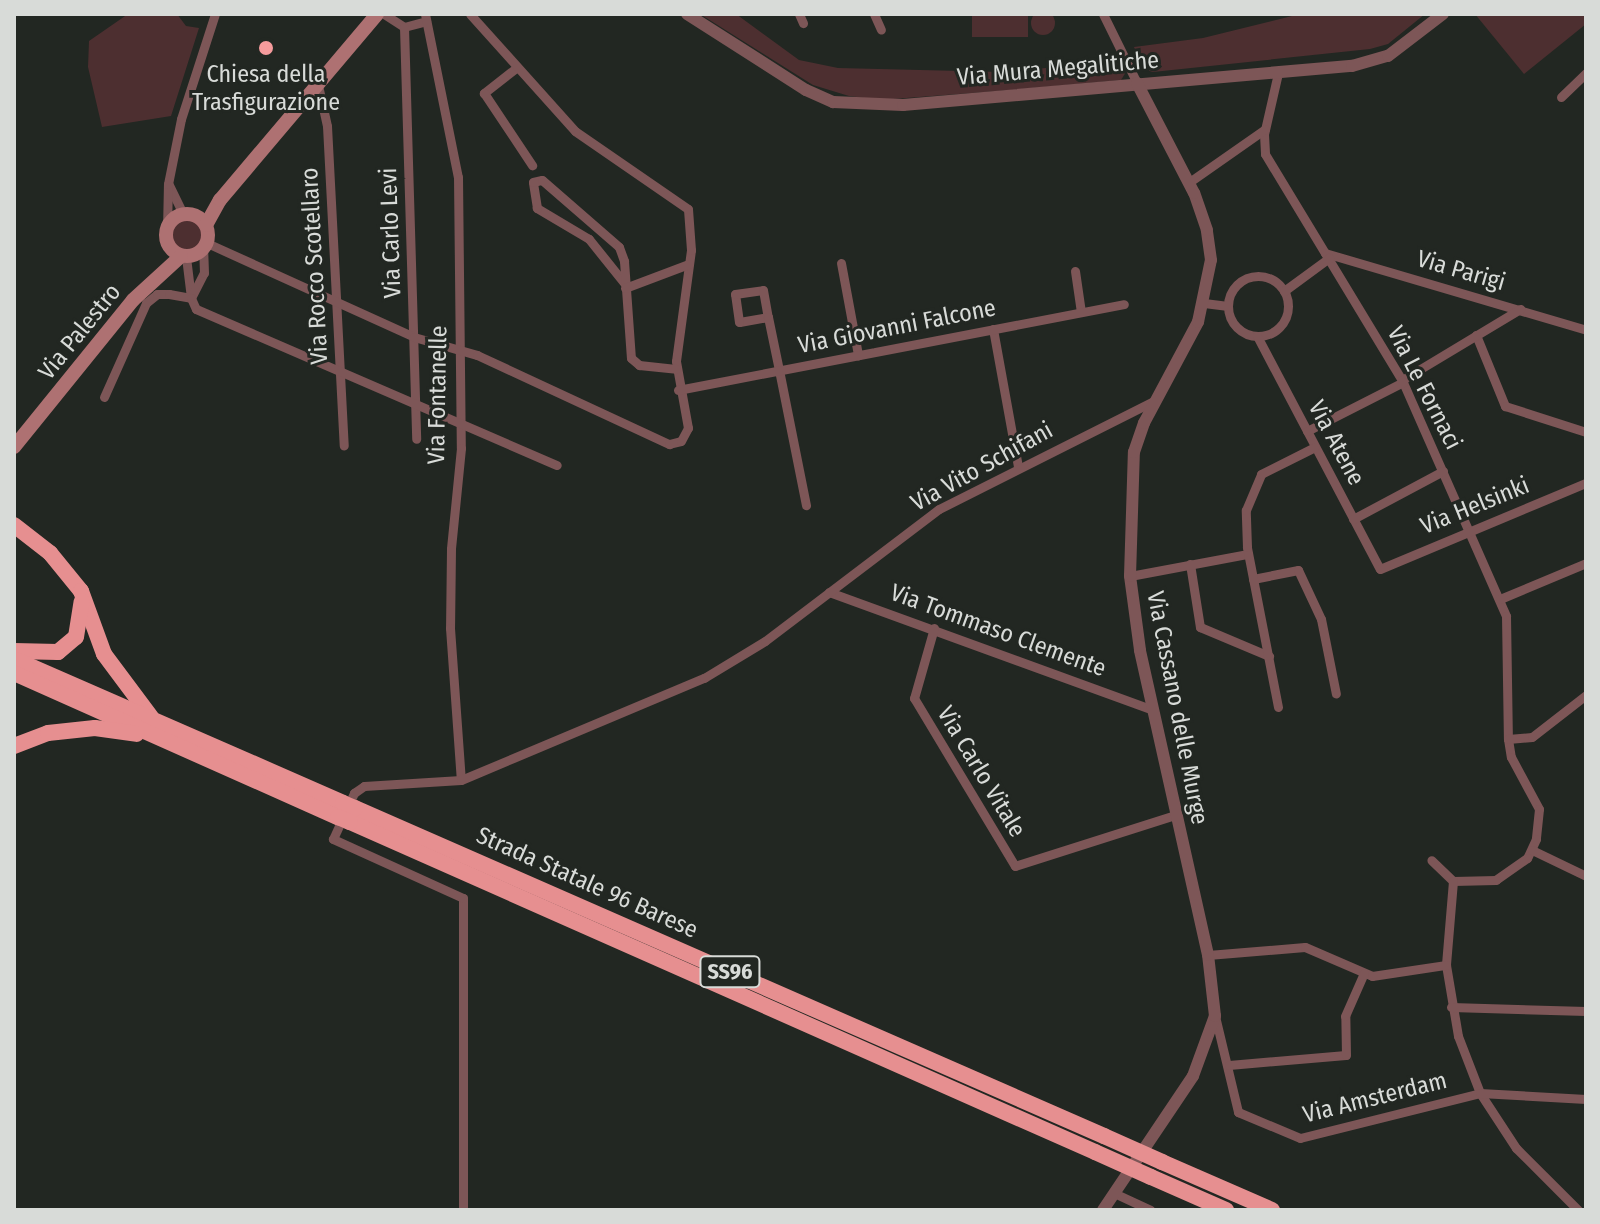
<!DOCTYPE html>
<style>
body{margin:0}
#map{position:relative;width:1600px;height:1224px;overflow:hidden;background:#222722;font-family:"Fira Sans Condensed",sans-serif}
div>[style]{position:absolute}
[style*='--x']{left:calc(var(--x)*1px);top:calc(var(--y)*1px);width:calc(var(--w)*1px);rotate:calc(var(--a)*1deg)}
.green>*{inset:0;background:#4d2f30;transform-origin:0 0}
.round{border-radius:50%}
.minor>*{height:9px;margin:-4.5px;padding:0 4.5px;transform-origin:4.5px;border-radius:4.5px;background:#7d5657}
.minor>.ring{margin:-4.5px;padding:0;box-sizing:content-box;background:none;border:9px solid #7d5657;border-radius:50%}
.tertiary>*{height:12px;margin:-6px;padding:0 6px;transform-origin:6px;border-radius:6px;background:#7d5657}
.secondary>*{height:14px;margin:-7px;padding:0 7px;transform-origin:7px;border-radius:7px;background:#ae7172}
.secondary>.ring{margin:-7px;padding:0;box-sizing:content-box;background:none;border:14px solid #ae7172;border-radius:50%}
.trunk>*{height:16px;margin:-8px;padding:0 8px;transform-origin:8px;border-radius:8px;background:#e68f90}
.trunk-bridge>*{height:16px;margin:-8px;padding:0 8px;transform-origin:8px;border-radius:8px;background:#e68f90}
.dots>*{width:22px;height:22px;translate:-50% -50%;box-sizing:border-box;border:4px solid #222722;border-radius:50%}
span{translate:-50% -50%;white-space:nowrap;text-align:center;line-height:1.15;-webkit-text-stroke:6px #222722;paint-order:stroke}
.shield-label span{padding:2px 6px;background:#222722;border:2px solid;border-radius:6px;-webkit-text-stroke-width:0}
.shield-label{font-size:22px;color:#d8dbd8;font-weight:700}
.street-label{font-size:24px;color:#d8dbd8}
.poi-label{font-size:24px;color:#d8dbd8}
.frame{position:absolute;inset:0;border:16px solid #d8dbd8;pointer-events:none}
</style>
<div id="map">
<div class="green">
<i class="round" style="left:1031px;top:11px;width:24px;height:24px"></i>
<i style="clip-path:polygon(128px 14px,177px 14px,186px 26px,199px 28px,171px 116px,102px 127px,88px 67px,89px 41px)"></i>
<i style="clip-path:polygon(700px 14px,736px 14px,799px 60px,838px 68px,1002px 72px,1121px 61px,1126px 72px,1121px 80px,1011px 90px,880px 100px,849px 96px,813px 85px)"></i>
<i style="left:972px;top:14px;width:56px;height:23px"></i>
<i style="clip-path:polygon(1300px 14px,1425px 14px,1388px 44px,1370px 49px,1153px 72px,1143px 69px,1134px 47px,1203px 38px)"></i>
<i style="clip-path:polygon(1475px 14px,1586px 14px,1586px 24px,1524px 74px)"></i>
<i class="round" style="left:172px;top:220px;width:30px;height:30px"></i>
</div>
<div class="minor">
<i style="--x:384;--y:14;--w:24;--a:33"></i>
<i style="--x:404;--y:27;--w:23;--a:-15"></i>
<i style="--x:425;--y:14;--w:166;--a:78.6"></i>
<i style="--x:458;--y:177;--w:271;--a:89.4"></i>
<i style="--x:461;--y:448;--w:101;--a:95.7"></i>
<i style="--x:451;--y:549;--w:79;--a:90.7"></i>
<i style="--x:450;--y:628;--w:152;--a:85.9"></i>
<i style="--x:799;--y:14;--w:10;--a:66"></i>
<i style="--x:874;--y:14;--w:17;--a:66"></i>
<i style="--x:1103;--y:14;--w:77;--a:63.8"></i>
<i style="--x:404;--y:27;--w:412;--a:88.3"></i>
<i style="--x:516;--y:68;--w:41;--a:142"></i>
<i style="--x:484;--y:93;--w:87;--a:56.3"></i>
<i style="--x:1278;--y:73;--w:63;--a:102.9"></i>
<i style="--x:1264;--y:134;--w:20;--a:87"></i>
<i style="--x:1265;--y:154;--w:264;--a:58.8"></i>
<i style="--x:1402;--y:380;--w:258;--a:66.2"></i>
<i style="--x:1506;--y:616;--w:123;--a:89.1"></i>
<i style="--x:1508;--y:739;--w:18;--a:81"></i>
<i style="--x:1511;--y:757;--w:59;--a:61.7"></i>
<i style="--x:1539;--y:809;--w:30;--a:96"></i>
<i style="--x:1536;--y:839;--w:21;--a:115"></i>
<i style="--x:1527;--y:858;--w:38;--a:145"></i>
<i style="--x:1496;--y:880;--w:43;--a:178.7"></i>
<i style="--x:1453;--y:881;--w:30;--a:-136"></i>
<i style="--x:318;--y:85;--w:42;--a:77.6"></i>
<i style="--x:327;--y:126;--w:320;--a:87"></i>
<i style="--x:1561;--y:97;--w:35;--a:-44"></i>
<i style="--x:1188;--y:183;--w:94;--a:-35"></i>
<i style="--x:169;--y:185;--w:28;--a:64"></i>
<i style="--x:181;--y:210;--w:9;--a:27"></i>
<i style="--x:167;--y:230;--w:46;--a:-88.8"></i>
<i style="--x:168;--y:184;--w:66;--a:-78.7"></i>
<i style="--x:181;--y:119;--w:110;--a:-72.1"></i>
<i style="--x:207;--y:243;--w:227;--a:24.4"></i>
<i style="--x:414;--y:337;--w:66;--a:15.9"></i>
<i style="--x:477;--y:355;--w:212;--a:24.9"></i>
<i style="--x:669;--y:444;--w:12;--a:-14"></i>
<i style="--x:681;--y:441;--w:15;--a:-62"></i>
<i style="--x:688;--y:428;--w:68;--a:-100.2"></i>
<i style="--x:676;--y:361;--w:112;--a:-82.3"></i>
<i style="--x:691;--y:250;--w:41;--a:-94.2"></i>
<i style="--x:688;--y:209;--w:137;--a:-145.4"></i>
<i style="--x:575;--y:131;--w:157;--a:-131.9"></i>
<i style="--x:1325;--y:253;--w:272;--a:16.4"></i>
<i style="--x:186;--y:257;--w:41;--a:83"></i>
<i style="--x:191;--y:298;--w:28;--a:-63"></i>
<i style="--x:204;--y:273;--w:24;--a:-92"></i>
<i style="--x:841;--y:263;--w:94;--a:79.5"></i>
<i style="--x:1075;--y:271;--w:41;--a:81.7"></i>
<i class="ring" style="left:1228px;top:276px;width:51px;height:51px"></i>
<i style="--x:625;--y:284;--w:58;--a:-128.7"></i>
<i style="--x:589;--y:239;--w:61;--a:-149.2"></i>
<i style="--x:537;--y:208;--w:26;--a:-99"></i>
<i style="--x:533;--y:182;--w:9;--a:-13"></i>
<i style="--x:542;--y:180;--w:102;--a:41"></i>
<i style="--x:619;--y:247;--w:15;--a:70"></i>
<i style="--x:624;--y:261;--w:97;--a:85.9"></i>
<i style="--x:631;--y:358;--w:11;--a:41"></i>
<i style="--x:639;--y:365;--w:37;--a:6"></i>
<i style="--x:625;--y:288;--w:68;--a:-20.6"></i>
<i style="--x:1284;--y:291;--w:56;--a:-36.3"></i>
<i style="--x:1204;--y:303;--w:24;--a:7"></i>
<i style="--x:768;--y:317;--w:29;--a:170"></i>
<i style="--x:739;--y:322;--w:28;--a:-98"></i>
<i style="--x:735;--y:294;--w:28;--a:-8"></i>
<i style="--x:763;--y:290;--w:27;--a:80"></i>
<i style="--x:768;--y:317;--w:54;--a:78.3"></i>
<i style="--x:779;--y:370;--w:138;--a:78.7"></i>
<i style="--x:993;--y:329;--w:139;--a:79.7"></i>
<i style="--x:1476;--y:335;--w:77;--a:67.8"></i>
<i style="--x:1505;--y:406;--w:85;--a:17.8"></i>
<i style="--x:1257;--y:336;--w:263;--a:62.2"></i>
<i style="--x:1380;--y:569;--w:223;--a:-22.7"></i>
<i style="--x:1402;--y:380;--w:138;--a:-31"></i>
<i style="--x:678;--y:390;--w:454;--a:-10.9"></i>
<i style="--x:104;--y:397;--w:103;--a:-65.9"></i>
<i style="--x:146;--y:303;--w:14;--a:-39"></i>
<i style="--x:157;--y:294;--w:12;--a:0"></i>
<i style="--x:169;--y:294;--w:22;--a:10"></i>
<i style="--x:191;--y:298;--w:12;--a:66"></i>
<i style="--x:196;--y:309;--w:393;--a:23.4"></i>
<i style="--x:1307;--y:431;--w:108;--a:-27"></i>
<i style="--x:1353;--y:519;--w:102;--a:-28.1"></i>
<i style="--x:1190;--y:564;--w:64;--a:81"></i>
<i style="--x:1200;--y:627;--w:75;--a:22.8"></i>
<i style="--x:1130;--y:576;--w:120;--a:-10.6"></i>
<i style="--x:1253;--y:579;--w:46;--a:-11.3"></i>
<i style="--x:1298;--y:570;--w:54;--a:64.9"></i>
<i style="--x:1321;--y:619;--w:76;--a:78.7"></i>
<i style="--x:829;--y:592;--w:345;--a:20"></i>
<i style="--x:1500;--y:599;--w:93;--a:-22.7"></i>
<i style="--x:934;--y:628;--w:73;--a:105.9"></i>
<i style="--x:914;--y:698;--w:196;--a:59"></i>
<i style="--x:1015;--y:866;--w:168;--a:-17.7"></i>
<i style="--x:1278;--y:707;--w:163;--a:-101"></i>
<i style="--x:1247;--y:547;--w:37;--a:-92"></i>
<i style="--x:1246;--y:510;--w:39;--a:-67"></i>
<i style="--x:1261;--y:474;--w:60;--a:-26.6"></i>
<i style="--x:1508;--y:739;--w:24;--a:-5"></i>
<i style="--x:1532;--y:737;--w:68;--a:-37.9"></i>
<i style="--x:1532;--y:850;--w:60;--a:25.7"></i>
<i style="--x:1453;--y:881;--w:84;--a:94.8"></i>
<i style="--x:1446;--y:965;--w:72;--a:80.4"></i>
<i style="--x:1458;--y:1036;--w:61;--a:68.9"></i>
<i style="--x:1480;--y:1093;--w:66;--a:56.8"></i>
<i style="--x:1516;--y:1148;--w:88;--a:45"></i>
<i style="--x:1208;--y:955;--w:97;--a:-4.7"></i>
<i style="--x:1305;--y:947;--w:73;--a:23.4"></i>
<i style="--x:1372;--y:976;--w:75;--a:-8.5"></i>
<i style="--x:1451;--y:1007;--w:135;--a:1.7"></i>
<i style="--x:1215;--y:1016;--w:99;--a:76.5"></i>
<i style="--x:1238;--y:1112;--w:67;--a:22.8"></i>
<i style="--x:1300;--y:1138;--w:186;--a:-14"></i>
<i style="--x:1480;--y:1093;--w:106;--a:3.2"></i>
<i style="--x:1229;--y:1065;--w:117;--a:-4.9"></i>
<i style="--x:1346;--y:1055;--w:39;--a:-91"></i>
<i style="--x:1345;--y:1016;--w:47;--a:-66.2"></i>
<i style="--x:1114;--y:1193;--w:40;--a:25"></i>
<i style="--x:463;--y:1210;--w:312;--a:-90"></i>
<i style="--x:463;--y:898;--w:143;--a:-155.6"></i>
<i style="--x:333;--y:839;--w:51;--a:-65.5"></i>
<i style="--x:354;--y:793;--w:12;--a:-35"></i>
<i style="--x:364;--y:786;--w:97;--a:-3.5"></i>
<i style="--x:461;--y:780;--w:264;--a:-22.8"></i>
<i style="--x:704;--y:678;--w:71;--a:-31.2"></i>
<i style="--x:765;--y:641;--w:218;--a:-37.2"></i>
<i style="--x:939;--y:509;--w:243;--a:-26.7"></i>
</div>
<div class="tertiary">
<i style="--x:687;--y:14;--w:141;--a:32.6"></i>
<i style="--x:806;--y:90;--w:30;--a:24"></i>
<i style="--x:833;--y:102;--w:70;--a:2.5"></i>
<i style="--x:903;--y:105;--w:451;--a:-5"></i>
<i style="--x:1352;--y:66;--w:37;--a:-16"></i>
<i style="--x:1388;--y:56;--w:69;--a:-37.4"></i>
<i style="--x:1103;--y:1210;--w:161;--a:-56.1"></i>
<i style="--x:1193;--y:1076;--w:64;--a:-69.9"></i>
<i style="--x:1215;--y:1016;--w:61;--a:-96.5"></i>
<i style="--x:1208;--y:955;--w:312;--a:-102.6"></i>
<i style="--x:1140;--y:650;--w:75;--a:-97.7"></i>
<i style="--x:1130;--y:576;--w:124;--a:-88.2"></i>
<i style="--x:1134;--y:452;--w:31;--a:-71"></i>
<i style="--x:1144;--y:423;--w:115;--a:-61.9"></i>
<i style="--x:1198;--y:322;--w:63;--a:-78.2"></i>
<i style="--x:1211;--y:260;--w:30;--a:-98"></i>
<i style="--x:1207;--y:230;--w:39;--a:-109"></i>
<i style="--x:1194;--y:193;--w:124;--a:-117.4"></i>
</div>
<div class="secondary">
<i class="ring" style="left:166px;top:214px;width:28px;height:28px"></i>
<i style="--x:206;--y:225;--w:29;--a:-61"></i>
<i style="--x:220;--y:200;--w:243;--a:-49.8"></i>
<i style="--x:14;--y:447;--w:189;--a:-51"></i>
<i style="--x:133;--y:300;--w:65;--a:-42.5"></i>
</div>
<div class="trunk">
<i style="--x:14;--y:525;--w:46;--a:37.9"></i>
<i style="--x:50;--y:553;--w:49;--a:50.8"></i>
<i style="--x:81;--y:591;--w:67;--a:69.9"></i>
<i style="--x:104;--y:654;--w:79;--a:53.3"></i>
<i style="--x:14;--y:651;--w:44;--a:1.3"></i>
<i style="--x:58;--y:652;--w:23;--a:-40"></i>
<i style="--x:76;--y:637;--w:36;--a:-81"></i>
<i style="--x:14;--y:659;--w:359;--a:23.6"></i>
<i style="--x:14;--y:673;--w:355;--a:24"></i>
<i style="--x:14;--y:746;--w:36;--a:-21"></i>
<i style="--x:48;--y:733;--w:47;--a:-6.1"></i>
<i style="--x:95;--y:728;--w:42;--a:8.1"></i>
<i style="--x:355;--y:808;--w:818;--a:23.65"></i>
<i style="--x:350;--y:822;--w:815;--a:23.89"></i>
<i style="--x:1162;--y:1162;--w:120;--a:23.6"></i>
<i style="--x:1151;--y:1177;--w:82;--a:23.7"></i>
</div>
<div class="trunk-bridge">
<i style="--x:343;--y:803;--w:13;--a:23"></i>
<i style="--x:338;--y:817;--w:13;--a:23"></i>
<i style="--x:1104;--y:1136;--w:64;--a:24.1"></i>
<i style="--x:1095;--y:1152;--w:61;--a:24.1"></i>
</div>
<div class="dots">
<i style="left:266px;top:48px;background:#f59b9c"></i>
</div>
<div class="shield-label">
<span style="left:730px;top:972px">SS96</span>
</div>
<div class="street-label">
<span style="left:1058px;top:69px;rotate:-5deg">Via Mura Megalitiche</span>
<span style="left:391px;top:233px;rotate:-92deg">Via Carlo Levi</span>
<span style="left:315px;top:266px;rotate:-93deg">Via Rocco Scotellaro</span>
<span style="left:1461px;top:271px;rotate:16deg">Via Parigi</span>
<span style="left:897px;top:327px;rotate:-11deg">Via Giovanni Falcone</span>
<span style="left:80px;top:332px;rotate:-51deg">Via Palestro</span>
<span style="left:1424px;top:388px;rotate:63deg">Via Le Fornaci</span>
<span style="left:438px;top:395px;rotate:-89deg">Via Fontanelle</span>
<span style="left:1336px;top:443px;rotate:62deg">Via Atene</span>
<span style="left:982px;top:467px;rotate:-29deg">Via Vito Schifani</span>
<span style="left:1475px;top:506px;rotate:-22deg">Via Helsinki</span>
<span style="left:998px;top:631px;rotate:20deg">Via Tommaso Clemente</span>
<span style="left:1177px;top:708px;rotate:79deg">Via Cassano delle Murge</span>
<span style="left:981px;top:772px;rotate:59deg">Via Carlo Vitale</span>
<span style="left:587px;top:883px;rotate:24deg">Strada Statale 96 Barese</span>
<span style="left:1375px;top:1098px;rotate:-14deg">Via Amsterdam</span>
</div>
<div class="poi-label">
<span style="left:266px;top:89px">Chiesa della<br>Trasfigurazione</span>
</div>
<div class="frame"></div>
</div>
